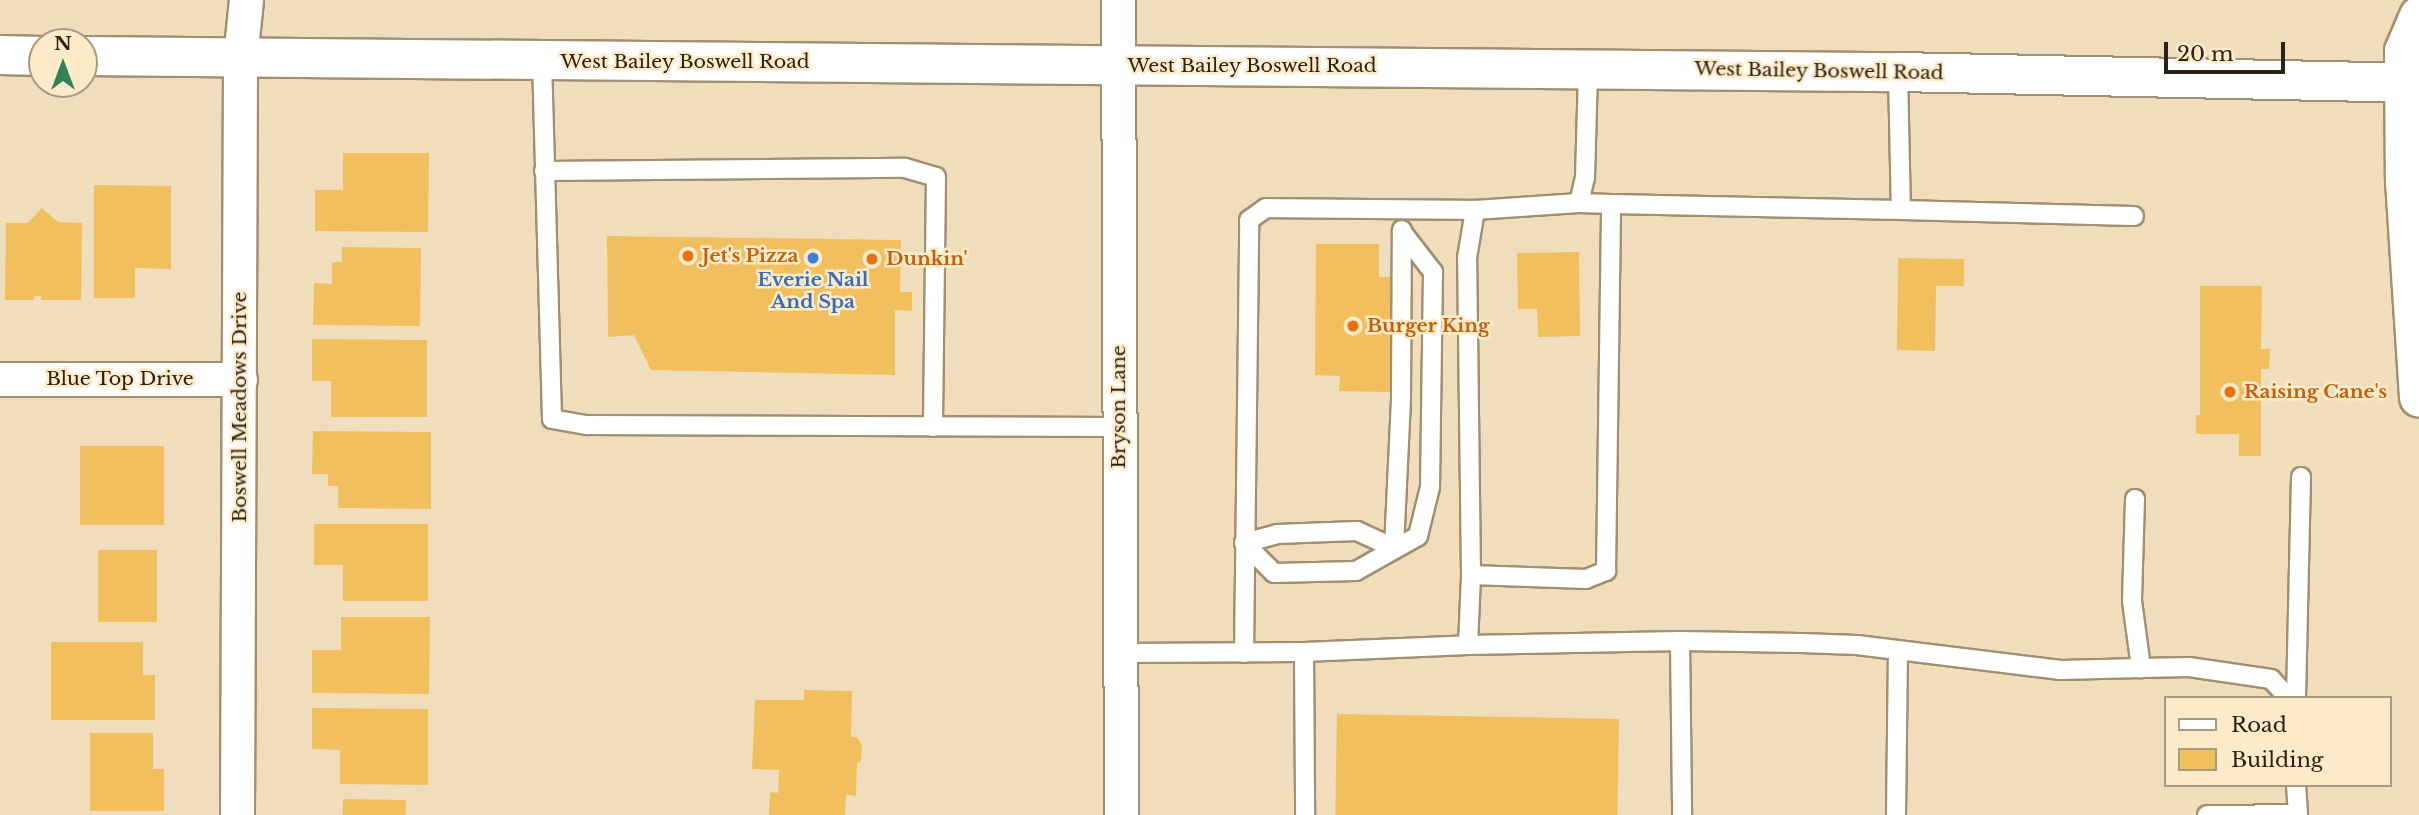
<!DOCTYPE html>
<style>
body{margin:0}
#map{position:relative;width:2419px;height:815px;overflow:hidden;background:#efddbc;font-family:"Libre Baskerville",serif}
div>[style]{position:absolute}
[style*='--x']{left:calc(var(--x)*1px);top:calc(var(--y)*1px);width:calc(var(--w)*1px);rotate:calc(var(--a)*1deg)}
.building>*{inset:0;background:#f2bf5f;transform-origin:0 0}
.roads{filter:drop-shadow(2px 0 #a08f70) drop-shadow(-2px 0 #a08f70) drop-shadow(0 2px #a08f70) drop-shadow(0 -2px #a08f70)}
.lane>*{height:18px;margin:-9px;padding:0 9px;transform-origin:9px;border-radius:9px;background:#fff}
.street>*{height:33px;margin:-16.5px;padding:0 16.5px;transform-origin:16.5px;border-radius:16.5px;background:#fff}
.secondary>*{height:38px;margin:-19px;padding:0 19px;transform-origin:19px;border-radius:19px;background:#fff}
.dots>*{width:19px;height:19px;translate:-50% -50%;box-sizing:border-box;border:4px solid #fdeac9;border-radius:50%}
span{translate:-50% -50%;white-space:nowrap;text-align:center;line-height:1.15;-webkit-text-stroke:5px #fdeac9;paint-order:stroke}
.street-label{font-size:19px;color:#292215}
.food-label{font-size:19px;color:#c56008;font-weight:700}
.left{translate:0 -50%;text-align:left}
.shop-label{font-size:19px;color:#366cbe;font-weight:700}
.legend{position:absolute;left:2164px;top:696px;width:228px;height:91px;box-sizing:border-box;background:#fdeac9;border:2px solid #a89a81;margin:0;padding:9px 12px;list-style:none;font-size:21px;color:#292215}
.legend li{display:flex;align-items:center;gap:14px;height:35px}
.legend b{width:35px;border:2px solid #a89a81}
.north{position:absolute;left:28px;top:28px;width:70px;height:70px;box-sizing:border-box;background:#fdeac9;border:2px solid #a89a81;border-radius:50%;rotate:0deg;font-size:19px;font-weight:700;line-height:28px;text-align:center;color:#292215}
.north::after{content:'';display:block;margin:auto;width:24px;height:32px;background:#308355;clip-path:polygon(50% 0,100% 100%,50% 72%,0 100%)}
.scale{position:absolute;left:2164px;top:42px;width:121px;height:32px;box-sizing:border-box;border:4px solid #292215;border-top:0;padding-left:9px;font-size:21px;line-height:24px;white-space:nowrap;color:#292215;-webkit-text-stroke:5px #fdeac9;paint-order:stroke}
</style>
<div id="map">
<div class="building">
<i style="clip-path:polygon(343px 153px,429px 153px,428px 232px,315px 231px,315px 190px,343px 190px)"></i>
<i style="clip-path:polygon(94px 185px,171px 186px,171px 269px,135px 268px,135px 298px,94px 298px)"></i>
<i style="clip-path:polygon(42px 208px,58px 222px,82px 223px,81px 300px,41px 300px,41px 296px,34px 296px,34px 300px,5px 300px,6px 223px,28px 223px)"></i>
<i style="clip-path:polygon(607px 236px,901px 240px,900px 292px,912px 292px,912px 311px,895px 310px,895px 375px,651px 370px,634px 335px,608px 337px)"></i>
<i style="clip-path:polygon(1316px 244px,1379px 244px,1379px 277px,1390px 277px,1390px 392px,1339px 391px,1340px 376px,1315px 375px)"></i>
<i style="clip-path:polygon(342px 247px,421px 248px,420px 326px,313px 325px,314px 283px,332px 284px,332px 262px,342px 262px)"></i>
<i style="clip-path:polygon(1579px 252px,1580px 336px,1538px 337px,1537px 309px,1518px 309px,1517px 253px)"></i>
<i style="clip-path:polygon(1898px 258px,1964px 259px,1964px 286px,1936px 286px,1935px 351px,1897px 350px)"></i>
<i style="clip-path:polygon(2200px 286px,2262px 286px,2261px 349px,2270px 349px,2269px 369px,2261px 369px,2261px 456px,2239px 456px,2239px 434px,2196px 434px,2196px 415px,2200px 415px)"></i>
<i style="clip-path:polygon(312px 339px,427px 340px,427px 417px,331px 417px,331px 381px,312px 381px)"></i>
<i style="clip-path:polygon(313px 431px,431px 432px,431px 509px,338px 508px,338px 486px,328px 486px,328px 474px,312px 474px)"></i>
<i style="left:80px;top:446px;width:84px;height:79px"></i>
<i style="clip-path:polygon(314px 524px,428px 524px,428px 601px,343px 601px,343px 565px,314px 565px)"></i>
<i style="left:98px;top:550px;width:59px;height:72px"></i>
<i style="clip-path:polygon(341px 617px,430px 617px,429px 694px,312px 693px,312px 650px,341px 650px)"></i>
<i style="clip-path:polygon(51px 642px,143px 642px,143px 675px,155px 675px,155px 720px,51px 720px)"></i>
<i style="clip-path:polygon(804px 690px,852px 691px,851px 737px,857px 737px,862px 746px,861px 761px,857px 763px,856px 796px,846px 795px,845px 815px,769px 815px,770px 792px,778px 793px,779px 770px,752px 769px,755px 700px,804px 700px)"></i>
<i style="clip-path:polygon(312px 708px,428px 709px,428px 785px,340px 784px,340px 750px,312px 749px)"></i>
<i style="left:1337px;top:714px;width:282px;height:101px;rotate:1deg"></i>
<i style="clip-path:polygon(90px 733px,153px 733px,153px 769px,164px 769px,164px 811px,90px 811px)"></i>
<i style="left:343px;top:799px;width:63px;height:16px;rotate:1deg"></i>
</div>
<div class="roads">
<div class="lane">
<i style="--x:542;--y:60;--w:359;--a:88.4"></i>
<i style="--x:552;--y:419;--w:36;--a:10"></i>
<i style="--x:587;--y:425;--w:531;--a:0.22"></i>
<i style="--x:1898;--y:72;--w:138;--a:88.8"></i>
<i style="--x:1901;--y:210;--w:233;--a:1.5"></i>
<i style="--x:544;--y:171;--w:361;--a:-0.5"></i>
<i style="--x:905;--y:168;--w:32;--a:16"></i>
<i style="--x:936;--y:177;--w:250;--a:90.7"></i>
<i style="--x:1611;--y:204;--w:290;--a:1.2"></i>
<i style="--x:2135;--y:499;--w:102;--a:91.7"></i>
<i style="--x:2132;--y:601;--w:68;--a:82.3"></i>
<i style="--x:2141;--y:668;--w:48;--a:-1.2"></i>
<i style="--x:2189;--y:667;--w:83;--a:8.3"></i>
<i style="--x:2271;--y:679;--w:26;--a:47"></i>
<i style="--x:1244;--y:543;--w:42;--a:45"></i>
<i style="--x:1274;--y:573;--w:82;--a:-1.4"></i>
<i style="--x:1356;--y:571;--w:71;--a:-29.4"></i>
<i style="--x:1418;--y:536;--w:50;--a:-76.2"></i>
<i style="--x:1430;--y:487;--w:215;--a:-89.2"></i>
<i style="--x:1433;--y:272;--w:51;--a:-127.8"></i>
<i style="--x:1244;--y:543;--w:34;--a:-15"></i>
<i style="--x:1277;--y:534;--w:80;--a:-2.1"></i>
<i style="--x:1357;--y:531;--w:41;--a:24.7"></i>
<i style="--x:1394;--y:548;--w:149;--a:-87.3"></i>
<i style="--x:1401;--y:399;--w:169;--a:-89.7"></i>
<i style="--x:1471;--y:575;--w:115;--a:2"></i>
<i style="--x:1586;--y:579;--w:22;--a:-22"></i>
<i style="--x:1606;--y:571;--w:367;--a:-89.2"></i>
<i style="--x:1611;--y:204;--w:32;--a:-178"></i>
<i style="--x:1680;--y:641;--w:174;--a:89.3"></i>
<i style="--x:1468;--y:645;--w:212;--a:-1.1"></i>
<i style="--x:1680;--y:641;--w:121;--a:0.9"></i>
<i style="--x:1801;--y:643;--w:56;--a:2"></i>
<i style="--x:1857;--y:645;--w:205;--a:7"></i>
<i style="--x:2060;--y:670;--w:81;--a:-1.4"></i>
<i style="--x:1304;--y:652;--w:163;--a:89.6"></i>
<i style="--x:1121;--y:653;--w:183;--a:-0.3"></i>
<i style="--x:1304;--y:652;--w:164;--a:-2.4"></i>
<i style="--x:1468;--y:645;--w:70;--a:-87.5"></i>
<i style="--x:1471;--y:575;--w:317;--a:-90.7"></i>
<i style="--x:1467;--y:258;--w:49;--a:-80.5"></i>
<i style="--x:1475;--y:210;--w:104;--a:-3.9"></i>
<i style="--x:1579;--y:203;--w:26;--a:-77"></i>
<i style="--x:1585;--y:178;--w:109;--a:-88.4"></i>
<i style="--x:1244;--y:653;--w:433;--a:-89.3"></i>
<i style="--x:1249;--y:220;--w:21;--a:-35"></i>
<i style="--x:1266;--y:208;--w:209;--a:0.5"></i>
<i style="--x:2296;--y:698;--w:221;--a:-88.7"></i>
<i style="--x:2296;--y:785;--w:30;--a:86"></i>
<i style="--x:1896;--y:815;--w:164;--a:-89.3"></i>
<i style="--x:2207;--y:815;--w:91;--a:-0.6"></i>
</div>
<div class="street">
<i style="--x:1118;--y:0;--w:815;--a:89.79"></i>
<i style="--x:0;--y:379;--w:240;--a:0"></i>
<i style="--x:237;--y:815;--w:757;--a:-89.77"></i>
<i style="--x:240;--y:58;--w:58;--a:-84.1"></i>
</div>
<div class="secondary">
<i style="--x:2419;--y:16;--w:38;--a:113"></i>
<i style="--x:2404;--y:51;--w:130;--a:89.6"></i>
<i style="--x:2405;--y:181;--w:217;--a:86.3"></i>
<i style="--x:0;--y:55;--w:42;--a:1.4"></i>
<i style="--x:84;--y:56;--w:1814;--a:0.51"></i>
<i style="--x:1898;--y:72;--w:521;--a:1.21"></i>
</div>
</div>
<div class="dots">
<i style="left:688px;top:256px;background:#e8710a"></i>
<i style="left:813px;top:258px;background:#3f7fe0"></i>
<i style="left:872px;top:259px;background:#e8710a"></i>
<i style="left:1353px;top:326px;background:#e8710a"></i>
<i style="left:2230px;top:392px;background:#e8710a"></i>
</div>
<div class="street-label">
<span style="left:685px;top:62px">West Bailey Boswell Road</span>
<span style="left:1252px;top:66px">West Bailey Boswell Road</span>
<span style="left:1819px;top:71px;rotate:1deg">West Bailey Boswell Road</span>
<span style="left:120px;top:379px">Blue Top Drive</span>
<span style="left:240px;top:407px;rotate:-90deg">Boswell Meadows Drive</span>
<span style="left:1119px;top:407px;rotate:-90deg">Bryson Lane</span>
</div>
<div class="food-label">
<span class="left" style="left:702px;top:256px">Jet's Pizza</span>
<span class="left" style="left:886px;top:259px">Dunkin'</span>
<span class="left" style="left:1367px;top:326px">Burger King</span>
<span class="left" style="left:2244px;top:392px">Raising Cane's</span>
</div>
<div class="shop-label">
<span style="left:813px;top:291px">Everie Nail<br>And Spa</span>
</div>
<ul class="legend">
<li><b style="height:9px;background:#fff"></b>Road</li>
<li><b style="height:19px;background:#f2bf5f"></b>Building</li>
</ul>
<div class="north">N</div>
<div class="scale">20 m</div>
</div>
